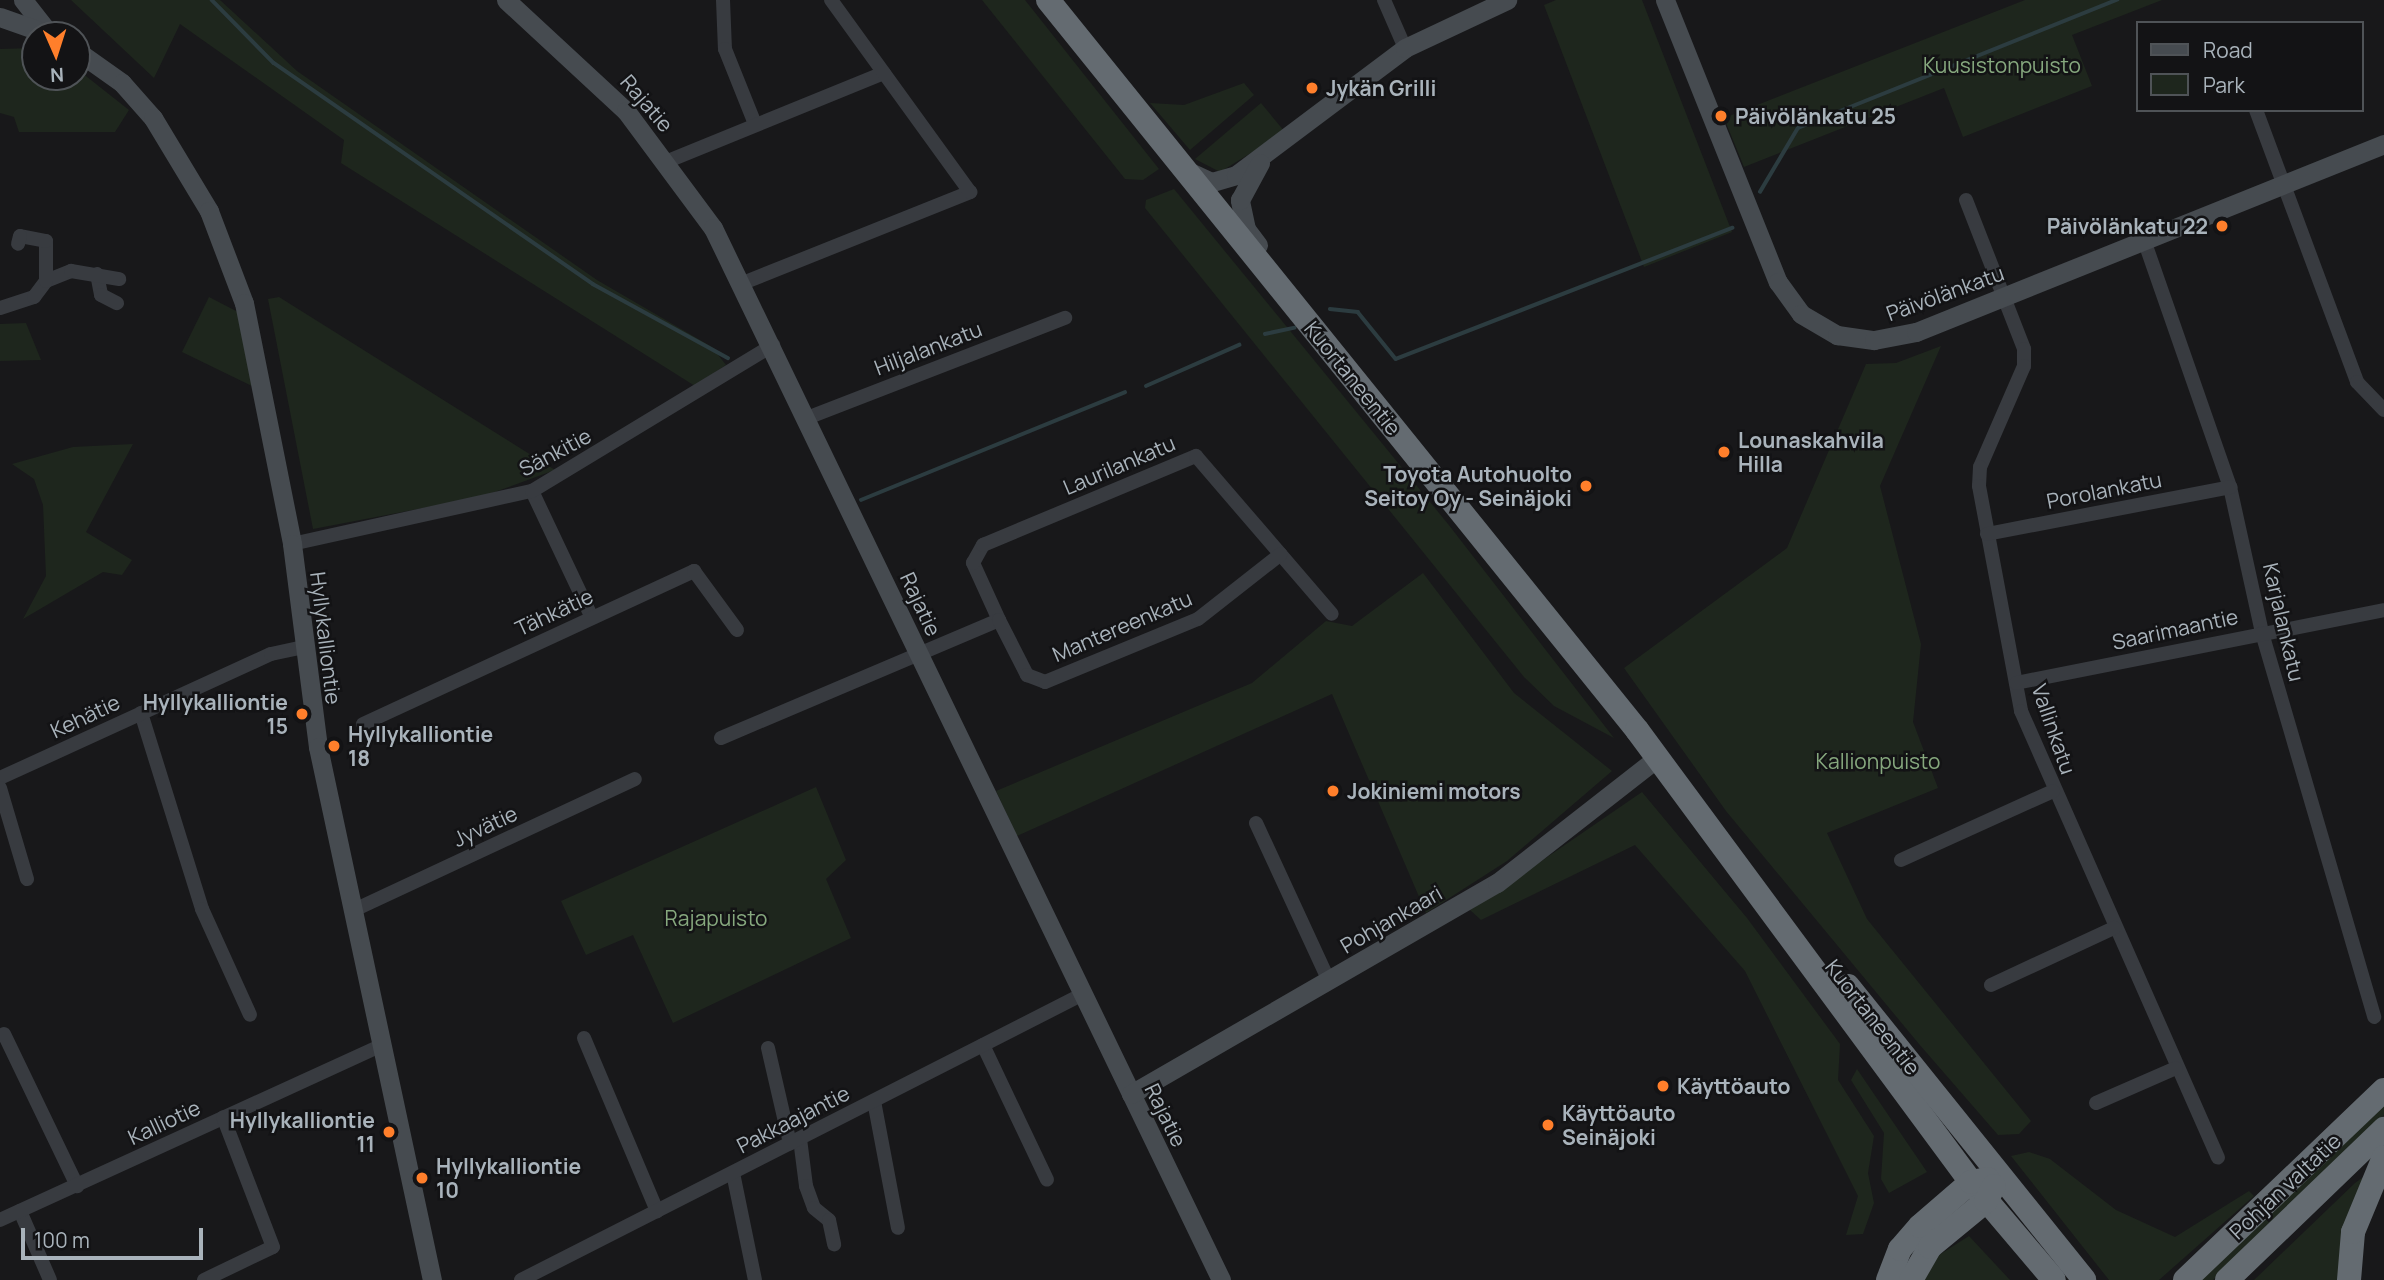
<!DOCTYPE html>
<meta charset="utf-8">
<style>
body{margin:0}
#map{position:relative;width:2384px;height:1280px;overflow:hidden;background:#18181a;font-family:Manrope,sans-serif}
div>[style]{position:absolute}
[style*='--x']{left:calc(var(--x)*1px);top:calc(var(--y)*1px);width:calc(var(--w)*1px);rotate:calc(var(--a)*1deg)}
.green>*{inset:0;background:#1e261d}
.stream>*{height:3.5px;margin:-1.75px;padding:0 1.75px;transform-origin:1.75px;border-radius:1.75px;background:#2c3c40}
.street>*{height:14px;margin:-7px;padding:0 7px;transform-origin:7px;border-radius:7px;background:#383b40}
.secondary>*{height:19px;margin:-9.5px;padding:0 9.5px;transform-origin:9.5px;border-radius:9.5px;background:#464b50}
.highway>*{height:24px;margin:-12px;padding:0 12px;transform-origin:12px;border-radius:12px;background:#646b71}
.dots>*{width:19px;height:19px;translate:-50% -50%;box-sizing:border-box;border:4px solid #131315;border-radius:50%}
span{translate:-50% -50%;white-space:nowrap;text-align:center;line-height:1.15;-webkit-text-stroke:5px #131315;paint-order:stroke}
.park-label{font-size:21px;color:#86a87e}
.poi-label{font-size:21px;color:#a9b3bb;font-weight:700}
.left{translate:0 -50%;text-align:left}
.right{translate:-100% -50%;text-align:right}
.street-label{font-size:21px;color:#a9b3bb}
.legend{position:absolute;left:2136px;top:21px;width:228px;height:91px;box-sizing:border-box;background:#131315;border:2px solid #4f5357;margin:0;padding:9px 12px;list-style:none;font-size:21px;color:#a9b3bb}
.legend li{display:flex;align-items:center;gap:14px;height:35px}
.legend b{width:35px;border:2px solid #4f5357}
.north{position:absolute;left:21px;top:21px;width:70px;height:70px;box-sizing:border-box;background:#131315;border:2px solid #4f5357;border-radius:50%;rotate:177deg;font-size:19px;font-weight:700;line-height:28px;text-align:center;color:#a9b3bb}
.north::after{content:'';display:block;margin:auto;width:24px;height:32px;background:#ff7f2b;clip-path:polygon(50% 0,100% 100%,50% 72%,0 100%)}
.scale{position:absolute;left:21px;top:1228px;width:182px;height:32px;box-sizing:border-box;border:4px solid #a9b3bb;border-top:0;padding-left:9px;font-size:21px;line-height:24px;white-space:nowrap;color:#a9b3bb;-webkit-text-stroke:5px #131315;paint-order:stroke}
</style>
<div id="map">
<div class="green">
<i style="clip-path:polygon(71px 0,220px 0,297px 71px,597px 280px,712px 347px,726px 365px,695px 386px,341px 163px,344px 140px,180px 24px,154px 78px)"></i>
<i style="clip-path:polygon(982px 0,1025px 0,1159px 169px,1143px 180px,1125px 179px)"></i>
<i style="clip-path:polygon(1556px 0,1642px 0,1732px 232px,1644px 267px,1544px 5px)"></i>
<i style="clip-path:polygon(2025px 0,2162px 0,2072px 35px,2092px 86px,1963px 137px,1944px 88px,1744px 167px,1724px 118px)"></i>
<i style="clip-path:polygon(35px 48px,35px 77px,77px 77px,77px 69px,129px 110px,115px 132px,19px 132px,14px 117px,0 113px,0 49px)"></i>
<i style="clip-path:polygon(1244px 83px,1254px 95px,1190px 150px,1150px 103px,1184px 105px)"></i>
<i style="clip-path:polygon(1261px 103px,1285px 132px,1220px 172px,1195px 159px)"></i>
<i style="clip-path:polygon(1174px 189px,1448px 524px,1614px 738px,1554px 706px,1524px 677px,1145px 208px,1146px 200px)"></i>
<i style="clip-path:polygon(209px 297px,238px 312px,256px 388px,182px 352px)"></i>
<i style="clip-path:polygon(279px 297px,555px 470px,481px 497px,313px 529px,268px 299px)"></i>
<i style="clip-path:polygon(26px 323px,41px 360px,0 361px,0 324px)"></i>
<i style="clip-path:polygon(1941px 346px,1880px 486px,1921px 644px,1913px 722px,1938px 788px,1827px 833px,1867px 919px,2031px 1121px,2019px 1134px,1998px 1135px,1919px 1044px,1726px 811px,1624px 668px,1787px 548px,1866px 364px,1896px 363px)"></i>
<i style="clip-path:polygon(133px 444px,86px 532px,132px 560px,122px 575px,103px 572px,23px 619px,46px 576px,43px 505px,34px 479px,12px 464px,73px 447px)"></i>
<i style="clip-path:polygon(1423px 573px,1514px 693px,1612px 771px,1507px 861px,1426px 913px,1332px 694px,1017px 836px,996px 791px,1252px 683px,1326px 621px,1352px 626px)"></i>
<i style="clip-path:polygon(816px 787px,846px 860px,826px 879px,851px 938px,673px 1023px,633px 935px,586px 955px,561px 901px)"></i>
<i style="clip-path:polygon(1642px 792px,1747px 918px,1840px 1044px,1838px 1080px,1874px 1136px,1868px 1173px,1874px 1203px,1863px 1234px,1846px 1235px,1858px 1196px,1745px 971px,1635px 845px,1481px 920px,1470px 910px)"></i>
<i style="clip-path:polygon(1857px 1069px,1927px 1172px,1889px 1193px,1881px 1179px,1884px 1133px,1851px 1080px)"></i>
<i style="clip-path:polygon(2384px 1098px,2384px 1115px,2330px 1169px,2213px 1280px,2199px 1280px)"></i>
<i style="clip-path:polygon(2029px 1152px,2050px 1159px,2116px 1210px,2175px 1237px,2249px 1191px,2254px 1196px,2159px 1280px,2109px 1280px,2011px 1156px)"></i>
<i style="clip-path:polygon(2366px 1175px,2341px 1280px,2254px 1280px,2355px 1183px)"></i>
<i style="clip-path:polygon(1969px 1236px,2010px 1280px,1924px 1280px,1939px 1255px)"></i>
</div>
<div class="stream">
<i style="--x:212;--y:0;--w:88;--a:45.5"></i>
<i style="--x:274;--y:63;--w:388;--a:34.7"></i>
<i style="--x:593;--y:284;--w:154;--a:28.7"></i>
<i style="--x:1760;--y:192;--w:74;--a:-59.3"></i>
<i style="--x:1798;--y:128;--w:344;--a:-21.9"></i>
<i style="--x:1330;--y:309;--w:28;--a:6"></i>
<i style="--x:1358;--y:312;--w:60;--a:51"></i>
<i style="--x:1396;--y:359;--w:361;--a:-21.3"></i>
<i style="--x:1265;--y:334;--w:30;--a:-12"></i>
<i style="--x:1146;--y:386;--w:102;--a:-23.8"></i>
<i style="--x:861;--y:500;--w:285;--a:-22.2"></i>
</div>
<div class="street">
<i style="--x:723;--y:0;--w:49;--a:87.7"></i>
<i style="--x:725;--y:49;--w:81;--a:68.2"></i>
<i style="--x:1384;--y:0;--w:52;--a:66.4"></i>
<i style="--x:2256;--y:110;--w:290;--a:69.6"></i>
<i style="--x:2357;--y:382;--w:39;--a:46"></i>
<i style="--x:668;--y:161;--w:233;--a:-22.2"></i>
<i style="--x:1966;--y:200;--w:160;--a:68.7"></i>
<i style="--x:2024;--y:349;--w:17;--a:90"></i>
<i style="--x:2024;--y:366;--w:110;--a:113.5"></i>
<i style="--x:1980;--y:467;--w:19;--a:93"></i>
<i style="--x:1979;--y:486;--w:229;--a:79.4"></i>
<i style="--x:2021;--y:711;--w:488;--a:66.2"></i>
<i style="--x:2144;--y:240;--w:262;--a:70.8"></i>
<i style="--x:2230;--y:487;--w:149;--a:77.6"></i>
<i style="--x:2262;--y:633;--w:400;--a:73.7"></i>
<i style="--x:97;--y:274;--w:21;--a:79"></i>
<i style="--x:101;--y:295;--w:18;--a:27"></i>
<i style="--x:46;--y:281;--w:27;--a:-22"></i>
<i style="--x:71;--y:271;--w:49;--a:9.5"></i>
<i style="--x:743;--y:283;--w:245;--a:-21.8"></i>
<i style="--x:970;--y:192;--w:237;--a:-125.9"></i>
<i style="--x:0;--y:308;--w:36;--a:-18"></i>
<i style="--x:34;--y:297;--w:20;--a:-53"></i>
<i style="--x:46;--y:281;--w:40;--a:-90"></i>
<i style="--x:46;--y:241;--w:26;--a:-169"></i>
<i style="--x:20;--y:236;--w:8;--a:104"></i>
<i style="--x:807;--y:418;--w:277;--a:-21.2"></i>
<i style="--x:532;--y:491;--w:140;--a:64.7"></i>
<i style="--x:1987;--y:534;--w:248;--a:-10.9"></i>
<i style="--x:292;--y:544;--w:246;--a:-12.5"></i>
<i style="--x:532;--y:491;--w:282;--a:-31.2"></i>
<i style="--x:999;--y:620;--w:63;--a:-114.5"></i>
<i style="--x:973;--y:563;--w:21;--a:-61"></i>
<i style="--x:983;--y:545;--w:231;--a:-22.7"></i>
<i style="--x:1196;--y:456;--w:208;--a:49.3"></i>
<i style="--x:2016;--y:683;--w:375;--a:-11.2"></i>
<i style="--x:141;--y:713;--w:205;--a:72.7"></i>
<i style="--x:202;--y:909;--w:116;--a:65.6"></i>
<i style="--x:363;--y:724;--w:365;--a:-24.8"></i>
<i style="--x:694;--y:571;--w:73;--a:53.9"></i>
<i style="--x:721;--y:738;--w:302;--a:-23"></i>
<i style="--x:999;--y:620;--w:62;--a:63"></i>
<i style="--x:1027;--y:675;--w:19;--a:21"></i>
<i style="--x:1045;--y:682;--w:165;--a:-22.4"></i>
<i style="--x:1198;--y:619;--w:105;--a:-38.1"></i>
<i style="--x:0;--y:778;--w:298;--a:-24.6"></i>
<i style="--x:271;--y:654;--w:34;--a:-12"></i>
<i style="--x:0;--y:788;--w:95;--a:73.5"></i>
<i style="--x:1256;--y:823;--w:174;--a:65.2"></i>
<i style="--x:1901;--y:860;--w:167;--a:-24.4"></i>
<i style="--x:352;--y:911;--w:312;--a:-25"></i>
<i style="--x:1991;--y:985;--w:136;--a:-24.9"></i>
<i style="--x:4;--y:1034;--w:169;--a:64.3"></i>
<i style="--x:584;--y:1038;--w:188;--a:67.1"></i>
<i style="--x:983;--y:1045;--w:149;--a:64.6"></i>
<i style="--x:768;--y:1048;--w:98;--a:77"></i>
<i style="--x:874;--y:1101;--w:129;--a:79.3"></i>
<i style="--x:2096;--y:1103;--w:87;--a:-23.6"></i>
<i style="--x:800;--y:1139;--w:47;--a:82.7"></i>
<i style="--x:806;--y:1186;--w:23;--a:70"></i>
<i style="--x:814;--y:1208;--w:19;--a:39"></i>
<i style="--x:829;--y:1220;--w:25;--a:78"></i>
<i style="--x:733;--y:1173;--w:109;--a:78.4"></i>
<i style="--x:20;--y:1211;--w:75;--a:66.5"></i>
<i style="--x:0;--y:1220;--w:421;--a:-24.6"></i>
<i style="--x:204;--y:1280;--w:76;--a:-25.6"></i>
<i style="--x:273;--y:1247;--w:139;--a:-111"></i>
<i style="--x:521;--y:1280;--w:631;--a:-26.97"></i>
</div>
<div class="secondary">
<i style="--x:23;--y:0;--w:42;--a:51.8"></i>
<i style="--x:506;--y:0;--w:163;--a:42.8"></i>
<i style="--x:626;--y:111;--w:146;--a:53.4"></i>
<i style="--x:713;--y:228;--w:1168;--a:64.22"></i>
<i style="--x:1665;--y:0;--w:304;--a:68.2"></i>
<i style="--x:1778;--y:282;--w:39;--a:54"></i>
<i style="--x:1801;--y:314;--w:42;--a:30.3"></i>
<i style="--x:1837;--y:335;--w:37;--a:8"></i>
<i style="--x:1874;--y:340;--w:43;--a:-10.8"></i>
<i style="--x:1916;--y:332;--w:504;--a:-21.89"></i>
<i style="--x:0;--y:17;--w:54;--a:19.4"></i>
<i style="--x:77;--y:51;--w:55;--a:35.4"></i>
<i style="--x:122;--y:83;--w:47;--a:48.5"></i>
<i style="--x:153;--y:118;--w:109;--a:58.9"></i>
<i style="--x:209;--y:211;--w:98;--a:69.2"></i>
<i style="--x:244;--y:303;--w:246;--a:78.7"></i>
<i style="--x:292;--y:544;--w:205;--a:82.7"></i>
<i style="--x:318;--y:747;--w:545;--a:77.93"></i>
<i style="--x:1188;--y:171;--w:26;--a:25"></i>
<i style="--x:1212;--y:182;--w:25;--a:-16"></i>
<i style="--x:1236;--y:175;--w:211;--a:-36.9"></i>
<i style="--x:1405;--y:48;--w:113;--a:-25.2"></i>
<i style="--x:1258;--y:245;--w:20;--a:-127"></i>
<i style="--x:1246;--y:229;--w:30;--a:-102"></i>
<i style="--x:1240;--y:200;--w:42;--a:-61.6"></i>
<i style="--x:1131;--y:1094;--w:422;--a:-30"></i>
<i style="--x:1497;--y:883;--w:203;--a:-38"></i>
</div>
<div class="highway">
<i style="--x:1048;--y:0;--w:938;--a:51.1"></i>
<i style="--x:1637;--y:730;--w:562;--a:53.54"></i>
<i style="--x:1971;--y:1182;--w:128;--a:49.7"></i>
<i style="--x:1848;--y:986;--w:377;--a:51.2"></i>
<i style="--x:1888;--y:1280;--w:33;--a:-69"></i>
<i style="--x:1900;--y:1249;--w:30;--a:-49"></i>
<i style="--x:1920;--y:1226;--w:67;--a:-40.8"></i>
<i style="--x:1971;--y:1182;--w:17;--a:-10"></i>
<i style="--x:1911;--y:1280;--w:38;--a:-60"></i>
<i style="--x:1930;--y:1247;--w:72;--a:-39.4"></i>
<i style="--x:1986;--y:1201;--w:17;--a:-62"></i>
<i style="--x:2185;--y:1280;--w:275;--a:-43.7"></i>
<i style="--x:2227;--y:1280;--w:218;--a:-43.9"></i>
<i style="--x:2349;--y:1280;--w:48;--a:-85.2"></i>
<i style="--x:2353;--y:1232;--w:81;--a:-67.5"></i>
</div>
<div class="dots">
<i style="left:1312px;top:88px;background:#ff7f2b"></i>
<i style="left:1721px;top:116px;background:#ff7f2b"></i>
<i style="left:2222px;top:226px;background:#ff7f2b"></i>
<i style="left:1724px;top:452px;background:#ff7f2b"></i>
<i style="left:1586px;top:486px;background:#ff7f2b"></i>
<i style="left:302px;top:714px;background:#ff7f2b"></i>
<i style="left:334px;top:746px;background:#ff7f2b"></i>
<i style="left:1333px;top:791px;background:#ff7f2b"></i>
<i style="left:1663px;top:1086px;background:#ff7f2b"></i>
<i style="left:1548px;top:1125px;background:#ff7f2b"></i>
<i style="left:389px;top:1132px;background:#ff7f2b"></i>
<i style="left:422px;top:1178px;background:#ff7f2b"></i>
</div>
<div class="park-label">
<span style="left:2002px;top:65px">Kuusistonpuisto</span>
<span style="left:1878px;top:761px">Kallionpuisto</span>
<span style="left:716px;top:918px">Rajapuisto</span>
</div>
<div class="poi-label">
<span class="left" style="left:1326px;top:88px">Jykän Grilli</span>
<span class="left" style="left:1735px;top:116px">Päivölänkatu 25</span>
<span class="right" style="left:2208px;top:226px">Päivölänkatu 22</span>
<span class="left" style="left:1738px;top:452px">Lounaskahvila<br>Hilla</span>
<span class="right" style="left:1572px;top:486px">Toyota Autohuolto<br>Seitoy Oy - Seinäjoki</span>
<span class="right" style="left:288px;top:714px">Hyllykalliontie<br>15</span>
<span class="left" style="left:348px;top:746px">Hyllykalliontie<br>18</span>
<span class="left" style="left:1347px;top:791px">Jokiniemi motors</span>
<span class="left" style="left:1677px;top:1086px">Käyttöauto</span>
<span class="left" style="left:1562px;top:1125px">Käyttöauto<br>Seinäjoki</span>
<span class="right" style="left:375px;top:1132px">Hyllykalliontie<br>11</span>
<span class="left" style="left:436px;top:1178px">Hyllykalliontie<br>10</span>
</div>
<div class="street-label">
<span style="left:647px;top:103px;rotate:49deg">Rajatie</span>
<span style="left:1945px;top:293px;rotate:-20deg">Päivölänkatu</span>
<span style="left:928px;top:348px;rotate:-21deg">Hiljalankatu</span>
<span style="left:1353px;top:378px;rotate:51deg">Kuortaneentie</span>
<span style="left:555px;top:452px;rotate:-28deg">Sänkitie</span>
<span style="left:1119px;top:465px;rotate:-23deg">Laurilankatu</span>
<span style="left:2104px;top:490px;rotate:-11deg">Porolankatu</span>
<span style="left:921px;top:604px;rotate:65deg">Rajatie</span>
<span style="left:554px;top:612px;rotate:-25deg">Tähkätie</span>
<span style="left:2284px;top:622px;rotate:77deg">Karjalankatu</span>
<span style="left:1122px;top:626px;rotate:-23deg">Mantereenkatu</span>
<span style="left:2175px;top:629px;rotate:-12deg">Saarimaantie</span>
<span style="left:326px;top:638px;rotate:83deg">Hyllykalliontie</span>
<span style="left:85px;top:716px;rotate:-25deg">Kehätie</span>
<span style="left:2054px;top:729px;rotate:71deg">Vallinkatu</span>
<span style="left:485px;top:826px;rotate:-25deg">Jyvätie</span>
<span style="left:1391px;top:919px;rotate:-30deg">Pohjankaari</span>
<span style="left:1873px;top:1017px;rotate:52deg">Kuortaneentie</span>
<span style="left:1166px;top:1115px;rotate:64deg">Rajatie</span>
<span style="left:793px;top:1119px;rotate:-27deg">Pakkaajantie</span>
<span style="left:164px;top:1122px;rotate:-25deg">Kalliotie</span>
<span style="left:2285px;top:1186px;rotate:-43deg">Pohjan valtatie</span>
</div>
<ul class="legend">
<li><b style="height:9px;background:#464b50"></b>Road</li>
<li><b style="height:19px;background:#1e261d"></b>Park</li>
</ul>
<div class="north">N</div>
<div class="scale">100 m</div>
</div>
